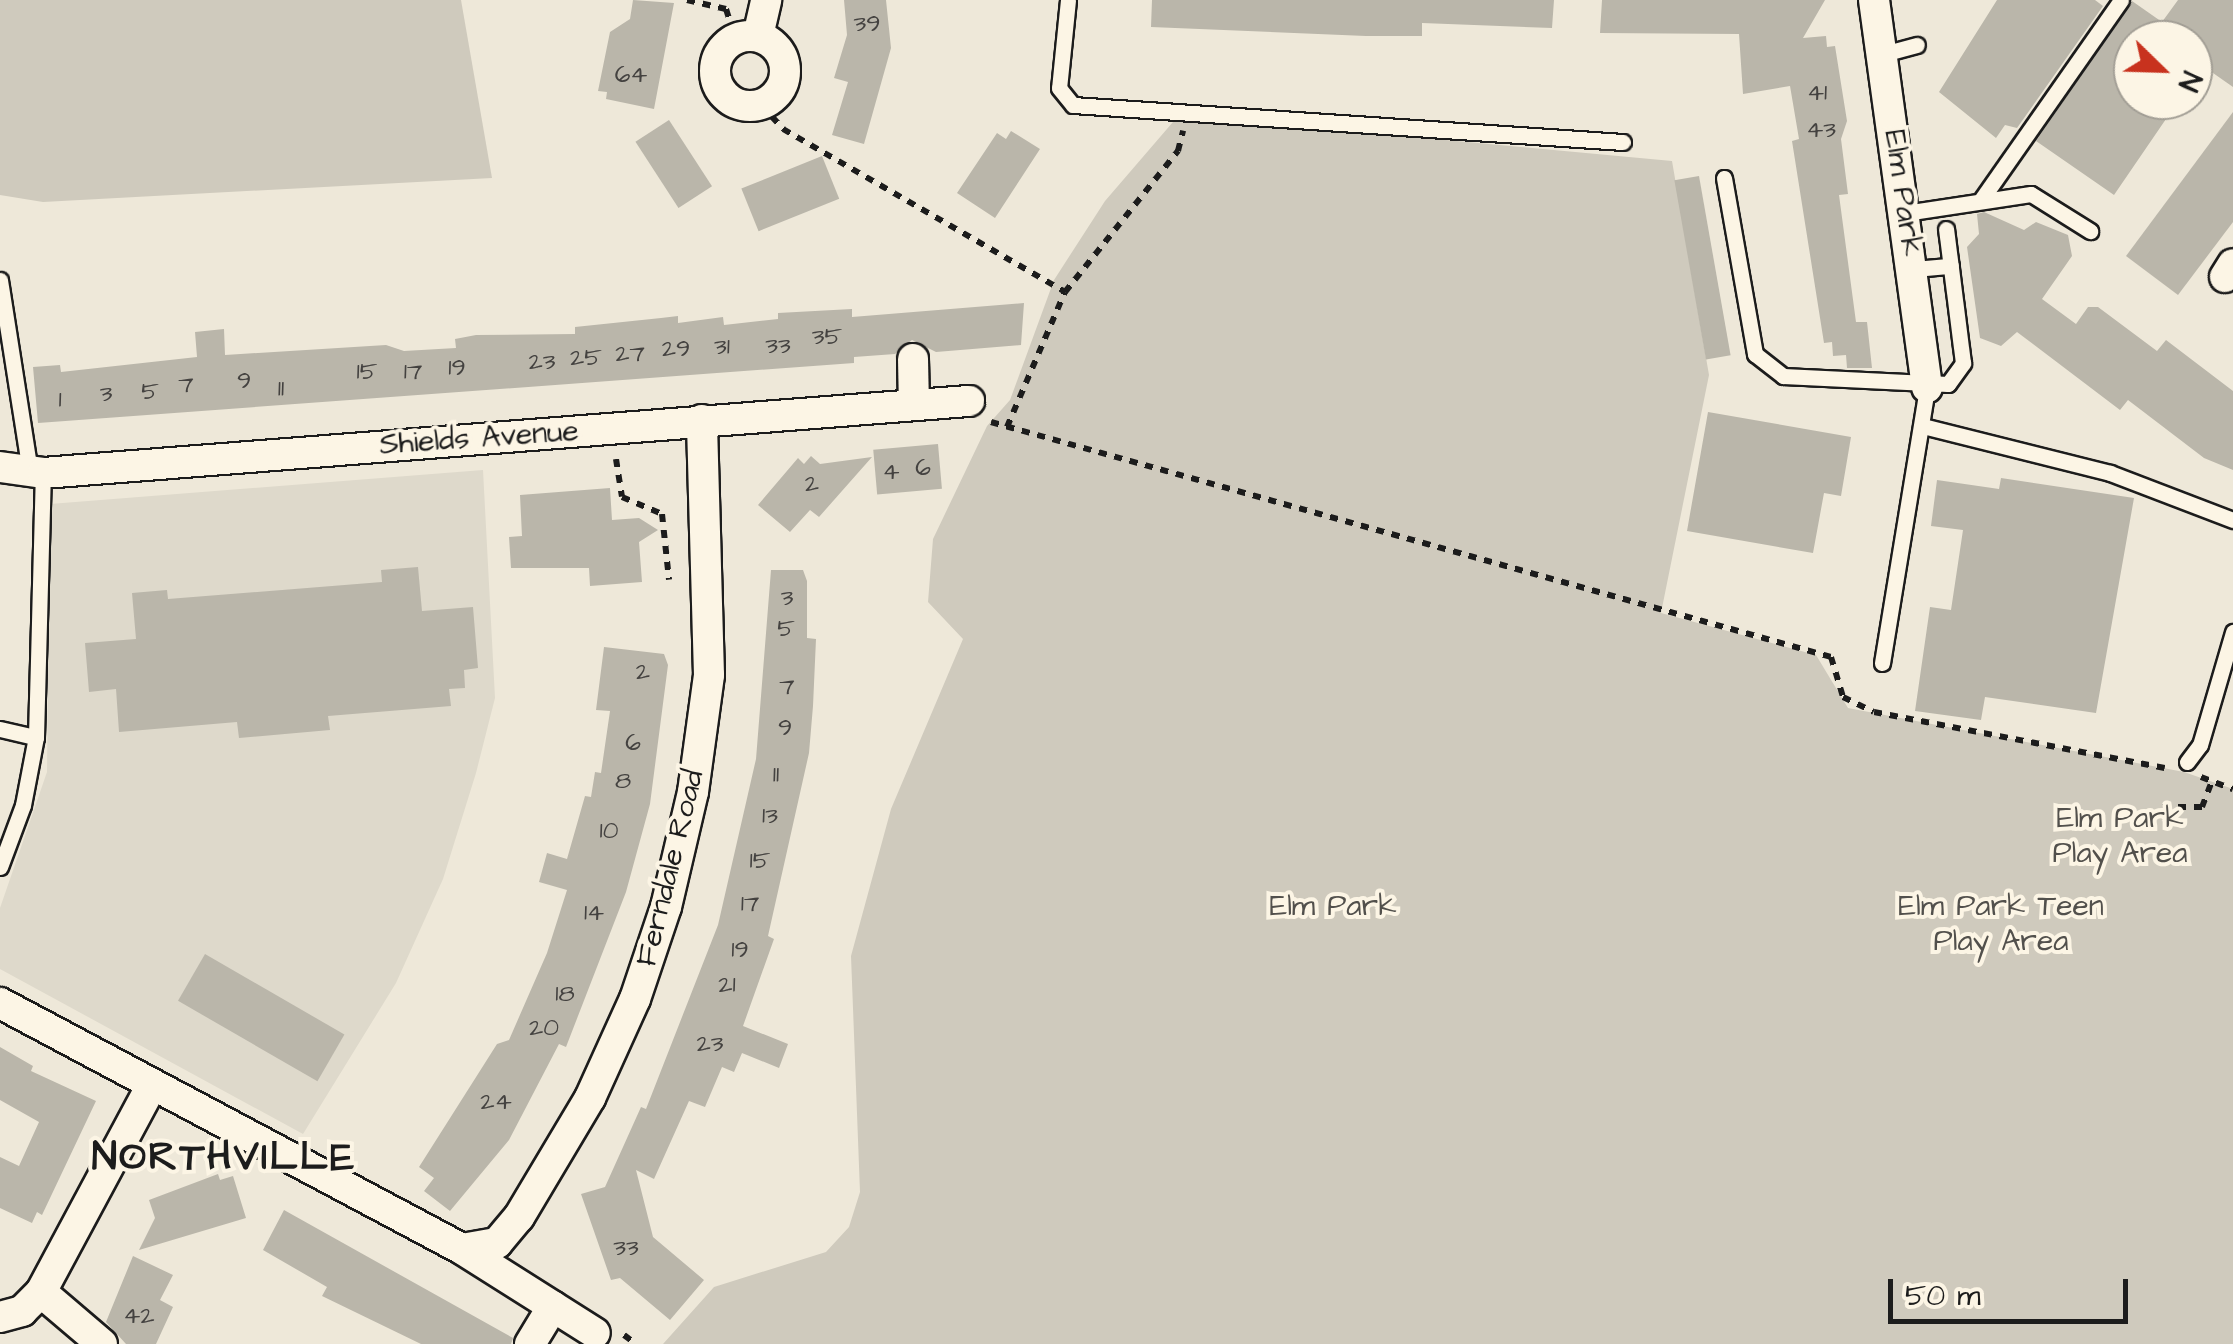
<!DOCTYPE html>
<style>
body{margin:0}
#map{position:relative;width:2233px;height:1344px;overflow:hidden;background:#eee8d9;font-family:"Architects Daughter",sans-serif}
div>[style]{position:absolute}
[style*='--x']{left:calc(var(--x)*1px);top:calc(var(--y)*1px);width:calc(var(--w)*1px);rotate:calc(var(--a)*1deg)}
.built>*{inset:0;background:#ded9cb}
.green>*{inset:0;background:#cfcabd}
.building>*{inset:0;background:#bab6aa;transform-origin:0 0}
.path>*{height:6px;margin-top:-3px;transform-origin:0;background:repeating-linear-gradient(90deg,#1c1c1c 0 8px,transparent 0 16px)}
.roads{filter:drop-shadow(2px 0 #1c1c1c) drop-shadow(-2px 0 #1c1c1c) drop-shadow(0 2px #1c1c1c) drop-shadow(0 -2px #1c1c1c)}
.lane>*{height:15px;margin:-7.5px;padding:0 7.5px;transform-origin:7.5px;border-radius:7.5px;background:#fcf5e5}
.street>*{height:30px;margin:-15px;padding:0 15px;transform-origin:15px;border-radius:15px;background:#fcf5e5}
.street>.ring{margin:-15px;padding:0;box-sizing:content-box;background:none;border:30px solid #fcf5e5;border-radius:50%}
span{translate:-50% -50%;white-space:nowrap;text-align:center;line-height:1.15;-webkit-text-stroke:8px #fcf5e5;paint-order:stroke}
.number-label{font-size:25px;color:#444240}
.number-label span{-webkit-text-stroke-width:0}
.street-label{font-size:30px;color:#1c1c1c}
.park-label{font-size:30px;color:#52504c}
.district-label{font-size:40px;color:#1c1c1c;font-weight:700;letter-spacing:2.5px}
.north{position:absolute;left:2113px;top:20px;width:100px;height:100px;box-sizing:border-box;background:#fcf5e5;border:2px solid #a29e95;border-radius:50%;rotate:113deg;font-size:28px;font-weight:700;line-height:40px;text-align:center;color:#1c1c1c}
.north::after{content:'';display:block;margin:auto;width:35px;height:45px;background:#c8321e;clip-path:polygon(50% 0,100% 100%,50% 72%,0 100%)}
.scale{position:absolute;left:1888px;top:1279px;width:240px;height:45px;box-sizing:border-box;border:5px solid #1c1c1c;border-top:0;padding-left:12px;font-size:30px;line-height:35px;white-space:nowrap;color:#1c1c1c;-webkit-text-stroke:8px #fcf5e5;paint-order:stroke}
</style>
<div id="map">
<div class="built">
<i style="clip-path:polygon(483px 470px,495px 698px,476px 773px,443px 879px,396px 983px,303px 1134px,0 969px,0 908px,47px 772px,50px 504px)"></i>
</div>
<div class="green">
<i style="clip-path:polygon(0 0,461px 0,492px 178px,43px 202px,0 195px)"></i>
<i style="clip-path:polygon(1179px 115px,1672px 161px,1709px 375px,1661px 613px,1816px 655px,1848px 708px,2184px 772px,2233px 789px,2233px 1344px,663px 1344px,714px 1287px,826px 1252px,849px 1227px,860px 1192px,851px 956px,891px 809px,963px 639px,928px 602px,933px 539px,987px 426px,1010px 400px,1054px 280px,1105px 201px)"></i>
</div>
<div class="building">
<i style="clip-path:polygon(633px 0,674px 3px,654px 109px,606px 99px,607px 92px,598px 91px,610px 32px,630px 19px)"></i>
<i style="clip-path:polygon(844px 0,886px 0,891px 48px,864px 144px,832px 135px,848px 82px,834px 78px,847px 35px)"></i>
<i style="clip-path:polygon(1152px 0,1554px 0,1552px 28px,1422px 23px,1422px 36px,1366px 36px,1151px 27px)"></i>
<i style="clip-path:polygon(1602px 0,1825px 0,1803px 38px,1826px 36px,1827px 47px,1835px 46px,1847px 121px,1841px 139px,1848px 194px,1839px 195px,1856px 322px,1867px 322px,1872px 368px,1847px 368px,1846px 355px,1833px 356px,1832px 342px,1824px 343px,1792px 141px,1799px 139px,1790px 86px,1743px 94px,1739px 34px,1600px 33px)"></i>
<i style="clip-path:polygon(1997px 0,2095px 0,2103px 6px,2017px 128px,2005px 125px,1996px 138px,1939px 92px)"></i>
<i style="clip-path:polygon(2178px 0,2233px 0,2233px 87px,2193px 59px,2193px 40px,2133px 40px,2133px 100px,2179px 100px,2114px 195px,2036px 141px,2132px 1px,2162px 22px)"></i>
<i style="clip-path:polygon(2233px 112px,2233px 222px,2178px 295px,2126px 256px)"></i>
<i style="left:669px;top:120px;width:79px;height:40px;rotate:57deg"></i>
<i style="clip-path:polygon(1011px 131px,1040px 149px,995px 218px,957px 193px,997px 133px,1006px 139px)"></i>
<i style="left:822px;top:156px;width:46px;height:87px;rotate:68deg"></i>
<i style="left:1699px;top:176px;width:182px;height:25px;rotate:80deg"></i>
<i style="clip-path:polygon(1984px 212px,2024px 230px,2036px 222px,2068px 235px,2072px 256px,2042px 299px,2076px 324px,2088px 307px,2098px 307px,2157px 351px,2166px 340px,2233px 391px,2233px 470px,2204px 458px,2128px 400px,2120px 410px,2017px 332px,2001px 346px,1980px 338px,1967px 247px,1979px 234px,1977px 214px)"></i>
<i style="clip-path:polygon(1024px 303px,1021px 345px,936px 352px,912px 340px,895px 354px,854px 357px,854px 363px,38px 423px,33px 367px,60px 365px,61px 372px,197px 357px,195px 332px,224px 329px,225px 355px,386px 345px,404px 351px,456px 348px,455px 339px,476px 335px,575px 334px,575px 327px,661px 318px,678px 316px,678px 323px,723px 317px,724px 325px,778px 319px,778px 313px,852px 309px,852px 317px)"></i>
<i style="clip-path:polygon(1708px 412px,1851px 437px,1841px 496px,1824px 493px,1813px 553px,1687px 531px)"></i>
<i style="left:938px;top:444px;width:45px;height:65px;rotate:85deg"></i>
<i style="clip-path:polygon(811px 456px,820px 464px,872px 457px,819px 517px,810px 510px,790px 532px,758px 505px,798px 458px,804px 464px)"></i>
<i style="clip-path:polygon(2001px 478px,2134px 498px,2096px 713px,1985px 697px,1981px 720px,1915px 711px,1930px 607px,1951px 610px,1963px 530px,1931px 526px,1937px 480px,1999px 489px)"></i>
<i style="clip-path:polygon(610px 488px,612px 520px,639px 518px,658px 530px,639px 542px,642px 582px,590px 586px,589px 568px,511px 568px,509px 537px,522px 536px,520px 495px)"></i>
<i style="clip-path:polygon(418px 567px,422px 611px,473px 607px,478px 668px,464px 670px,465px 688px,449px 689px,451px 706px,328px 716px,330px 730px,239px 738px,237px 722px,119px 732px,116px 689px,89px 692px,85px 643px,136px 639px,132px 593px,167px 590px,168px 599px,382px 582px,381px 570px)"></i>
<i style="clip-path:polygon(771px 570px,803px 570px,807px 581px,807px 638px,816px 639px,813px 706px,809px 753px,768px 936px,774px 939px,743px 1026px,788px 1044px,779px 1068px,742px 1053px,734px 1072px,722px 1067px,705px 1107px,689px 1101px,654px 1179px,636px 1170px,653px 1237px,704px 1280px,670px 1320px,620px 1278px,611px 1280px,581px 1194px,605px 1187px,641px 1107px,646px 1109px,718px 925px,756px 759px)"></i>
<i style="clip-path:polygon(604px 647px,664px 654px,668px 665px,650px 804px,626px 892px,566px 1047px,559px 1044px,509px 1140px,450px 1211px,424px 1191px,434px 1178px,419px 1167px,497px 1044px,509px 1040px,547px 953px,567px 890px,539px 882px,547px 853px,567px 859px,585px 796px,591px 797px,595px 772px,601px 773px,610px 711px,596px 710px)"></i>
<i style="left:205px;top:954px;width:161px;height:54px;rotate:30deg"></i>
<i style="clip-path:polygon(0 1047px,33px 1066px,31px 1071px,96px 1101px,42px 1215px,37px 1212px,32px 1223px,0 1208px,0 1157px,19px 1166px,39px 1122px,0 1100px)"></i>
<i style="clip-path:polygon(218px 1174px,220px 1180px,233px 1176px,246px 1218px,139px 1250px,155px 1218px,149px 1200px)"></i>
<i style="clip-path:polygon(284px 1210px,513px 1338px,511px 1344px,421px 1344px,322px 1296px,327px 1287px,263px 1250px)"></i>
<i style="clip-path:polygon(133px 1256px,173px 1275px,160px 1300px,173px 1307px,156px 1344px,126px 1344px,106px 1322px)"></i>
</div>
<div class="path">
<i style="--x:687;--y:0;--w:40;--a:13"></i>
<i style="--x:726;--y:9;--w:9;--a:72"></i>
<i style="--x:761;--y:105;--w:33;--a:47"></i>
<i style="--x:783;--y:129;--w:326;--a:30"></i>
<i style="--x:991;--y:422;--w:872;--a:15.63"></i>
<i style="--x:1831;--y:657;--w:42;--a:73.3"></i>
<i style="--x:1843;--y:697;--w:34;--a:26"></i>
<i style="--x:1874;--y:712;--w:296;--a:10.9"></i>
<i style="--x:1007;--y:427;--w:147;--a:-66.8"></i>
<i style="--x:1065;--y:292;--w:181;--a:-51.3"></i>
<i style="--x:1178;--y:151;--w:21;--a:-76"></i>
<i style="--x:616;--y:459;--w:38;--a:81"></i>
<i style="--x:622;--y:497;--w:43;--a:23"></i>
<i style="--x:662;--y:514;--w:66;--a:83.9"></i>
<i style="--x:2201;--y:777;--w:34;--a:21"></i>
<i style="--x:2162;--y:807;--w:40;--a:0"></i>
<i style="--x:2202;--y:807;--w:28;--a:-69"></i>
<i style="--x:624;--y:1335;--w:15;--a:37"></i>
</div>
<div class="roads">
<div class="lane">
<i style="--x:1068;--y:0;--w:88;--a:95.8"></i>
<i style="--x:1059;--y:88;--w:22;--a:51"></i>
<i style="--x:1073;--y:105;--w:551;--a:3.85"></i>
<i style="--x:1883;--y:54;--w:35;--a:-15"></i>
<i style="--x:1724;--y:178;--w:179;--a:80"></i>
<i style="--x:1755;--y:354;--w:36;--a:38"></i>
<i style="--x:1783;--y:376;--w:165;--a:2.8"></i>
<i style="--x:1948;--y:384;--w:26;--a:-54"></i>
<i style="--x:1963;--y:363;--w:135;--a:-97.2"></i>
<i style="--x:1981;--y:200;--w:244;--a:-55"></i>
<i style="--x:1905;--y:213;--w:127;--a:-8.6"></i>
<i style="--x:2031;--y:194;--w:70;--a:32.1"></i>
<i style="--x:1914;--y:269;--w:37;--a:-5"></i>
<i style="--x:0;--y:280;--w:193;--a:81.1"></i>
<i style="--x:1923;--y:426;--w:193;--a:14.1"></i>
<i style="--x:2110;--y:473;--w:132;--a:20.9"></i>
<i style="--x:1882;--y:663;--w:280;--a:-80.7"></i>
<i style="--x:0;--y:729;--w:37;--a:13"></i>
<i style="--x:36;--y:737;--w:264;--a:-88.5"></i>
<i style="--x:2187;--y:762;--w:21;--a:-53"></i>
<i style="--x:2200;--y:745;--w:118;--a:-73.7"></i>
<i style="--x:0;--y:867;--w:66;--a:-69.6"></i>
<i style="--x:23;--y:805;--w:69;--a:-79.2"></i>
</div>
<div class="street">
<i style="--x:1874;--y:0;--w:391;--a:82.2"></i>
<i class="ring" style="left:715px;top:36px;width:40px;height:40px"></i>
<i style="--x:758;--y:36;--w:37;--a:-77"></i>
<i style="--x:2225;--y:277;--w:15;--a:-58"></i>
<i style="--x:913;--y:359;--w:46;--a:88.8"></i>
<i style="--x:0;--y:467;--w:43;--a:7.9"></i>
<i style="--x:43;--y:473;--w:929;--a:-4.45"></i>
<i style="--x:0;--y:1003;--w:523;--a:28.03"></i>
<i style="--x:462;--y:1249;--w:157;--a:32.3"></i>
<i style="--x:462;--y:1249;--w:36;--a:-10"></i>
<i style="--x:497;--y:1243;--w:34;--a:-50"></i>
<i style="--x:519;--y:1217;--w:139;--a:-59.2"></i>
<i style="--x:590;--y:1098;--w:109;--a:-65.6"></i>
<i style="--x:635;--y:999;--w:97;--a:-71.4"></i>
<i style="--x:666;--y:907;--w:118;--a:-76.8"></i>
<i style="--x:693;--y:792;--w:118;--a:-82.2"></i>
<i style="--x:709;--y:675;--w:255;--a:-91.6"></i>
<i style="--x:41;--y:1292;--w:80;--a:40.4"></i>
<i style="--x:0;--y:1317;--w:23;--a:-15"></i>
<i style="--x:22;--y:1311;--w:27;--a:-45"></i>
<i style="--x:41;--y:1292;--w:233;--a:-61.8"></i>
<i style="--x:530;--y:1344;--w:44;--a:-58.8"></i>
</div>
</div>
<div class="number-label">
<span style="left:867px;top:24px">39</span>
<span style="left:631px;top:75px">64</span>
<span style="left:1817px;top:93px">41</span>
<span style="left:1821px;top:130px">43</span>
<span style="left:827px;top:337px">35</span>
<span style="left:778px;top:346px">33</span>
<span style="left:722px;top:347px">31</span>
<span style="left:676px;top:349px">29</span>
<span style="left:630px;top:354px">27</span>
<span style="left:586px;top:358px">25</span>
<span style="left:542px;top:362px">23</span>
<span style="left:457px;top:368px">19</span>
<span style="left:367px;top:372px">15</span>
<span style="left:413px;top:372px">17</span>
<span style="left:244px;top:381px">9</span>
<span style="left:186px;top:385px">7</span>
<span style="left:281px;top:389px">11</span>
<span style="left:150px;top:392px">5</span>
<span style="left:106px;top:394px">3</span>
<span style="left:60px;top:400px">1</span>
<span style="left:923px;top:468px">6</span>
<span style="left:891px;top:472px">4</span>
<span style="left:812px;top:484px">2</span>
<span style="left:787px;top:598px">3</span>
<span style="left:786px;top:629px">5</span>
<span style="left:643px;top:672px">2</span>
<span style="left:787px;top:687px">7</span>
<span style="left:785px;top:728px">9</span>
<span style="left:633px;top:743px">6</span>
<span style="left:776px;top:775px">11</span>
<span style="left:623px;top:781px">8</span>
<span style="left:770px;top:816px">13</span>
<span style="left:609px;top:831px">10</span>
<span style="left:760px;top:861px">15</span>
<span style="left:750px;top:904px">17</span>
<span style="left:594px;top:913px">14</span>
<span style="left:740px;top:950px">19</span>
<span style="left:727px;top:985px">21</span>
<span style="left:565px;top:994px">18</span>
<span style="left:544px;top:1028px">20</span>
<span style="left:710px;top:1044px">23</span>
<span style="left:496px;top:1102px">24</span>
<span style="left:626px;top:1248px">33</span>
<span style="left:139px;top:1316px">42</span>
</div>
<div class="street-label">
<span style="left:1903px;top:193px;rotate:82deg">Elm Park</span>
<span style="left:479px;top:438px;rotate:-4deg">Shields Avenue</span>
<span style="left:670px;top:868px;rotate:-76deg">Ferndale Road</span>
</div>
<div class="park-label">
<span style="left:2120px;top:835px">Elm Park<br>Play Area</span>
<span style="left:1333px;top:906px">Elm Park</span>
<span style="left:2001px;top:923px">Elm Park Teen<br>Play Area</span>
</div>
<div class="district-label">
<span style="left:224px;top:1158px">NORTHVILLE</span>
</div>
<div class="north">N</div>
<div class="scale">50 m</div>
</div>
